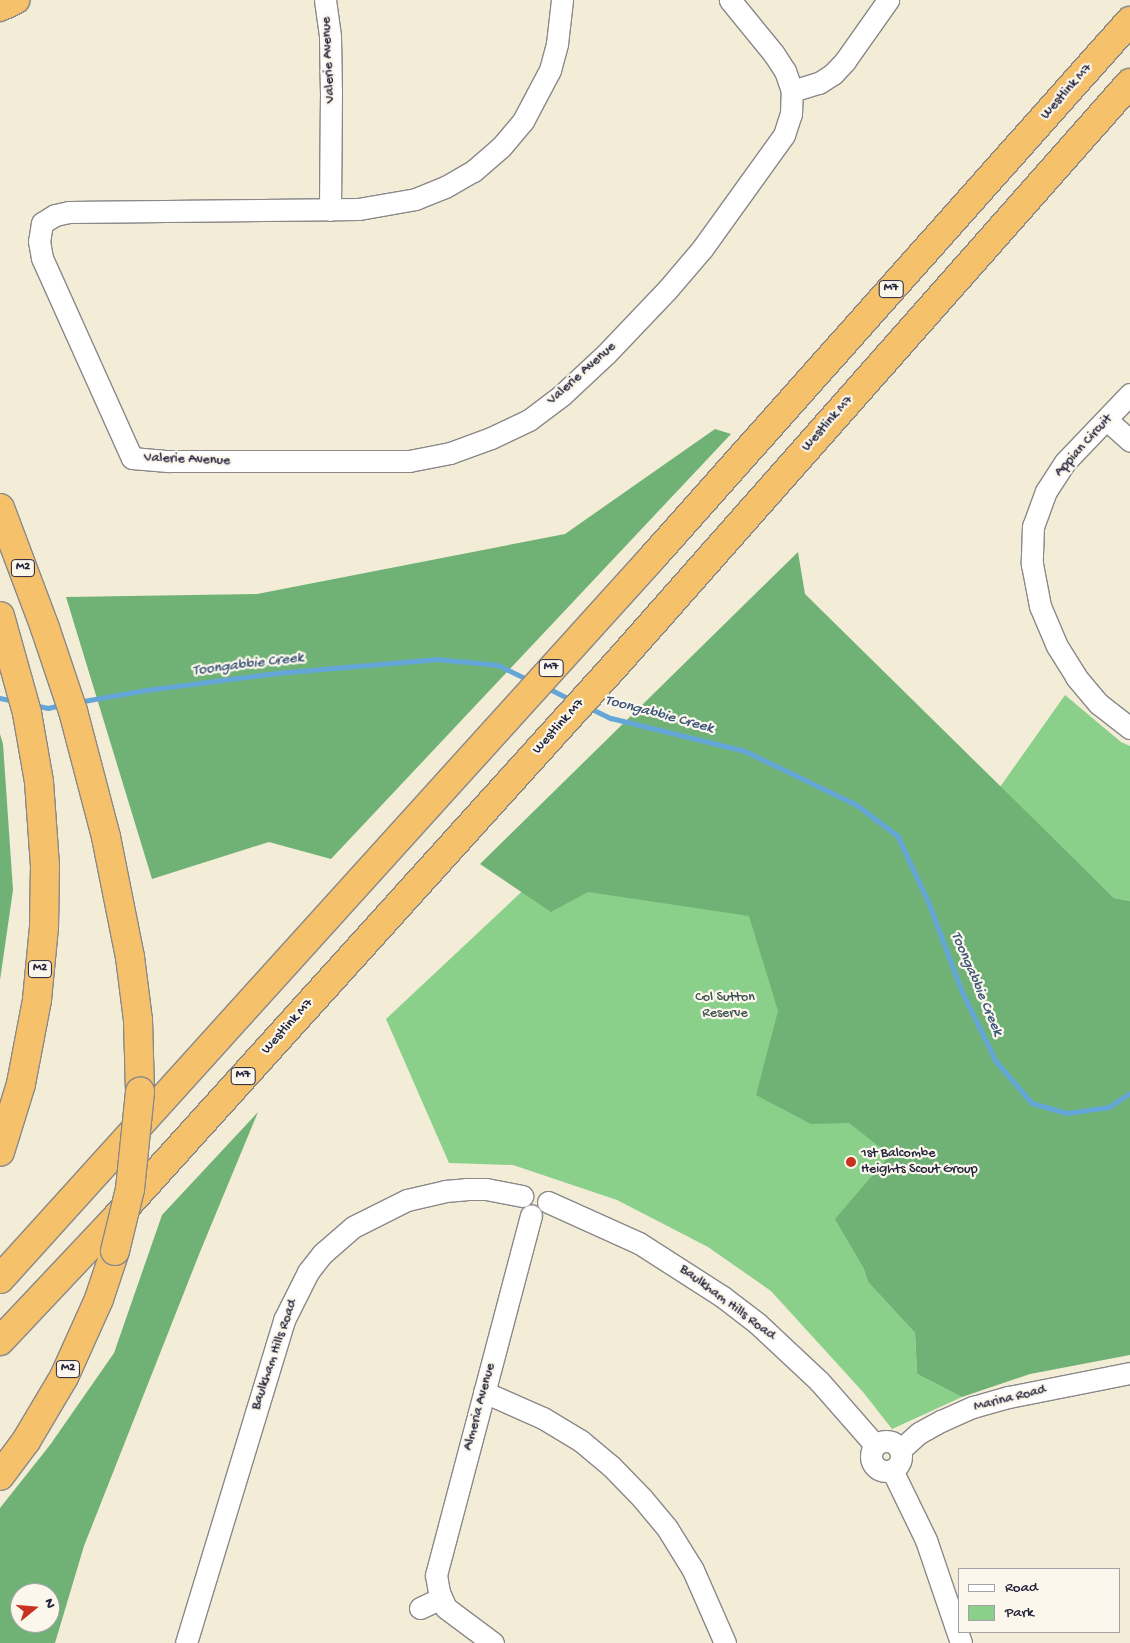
<!DOCTYPE html>
<style>
body{margin:0}
#map{position:relative;width:1130px;height:1643px;overflow:hidden;background:#f3edd7;font-family:"Gochi Hand",sans-serif}
div>[style]{position:absolute}
[style*='--x']{left:calc(var(--x)*1px);top:calc(var(--y)*1px);width:calc(var(--w)*1px);rotate:calc(var(--a)*1deg)}
.green>*{inset:0;background:#8bd08a}
.forest>*{inset:0;background:#70b276}
.stream>*{height:4.5px;margin:-2.25px;padding:0 2.25px;transform-origin:2.25px;border-radius:2.25px;background:#65a6d9}
.roads{filter:drop-shadow(1px 0 #8a8889) drop-shadow(-1px 0 #8a8889) drop-shadow(0 1px #8a8889) drop-shadow(0 -1px #8a8889)}
.minor>*{height:21px;margin:-10.5px;padding:0 10.5px;transform-origin:10.5px;border-radius:10.5px;background:#fff}
.minor>.ring{margin:-10.5px;padding:0;box-sizing:content-box;background:none;border:21px solid #fff;border-radius:50%}
.highway>*{height:28px;margin:-14px;padding:0 14px;transform-origin:14px;border-radius:14px;background:#f6c16b}
.bridges{filter:drop-shadow(1px 0 #8a8889) drop-shadow(-1px 0 #8a8889) drop-shadow(0 1px #8a8889) drop-shadow(0 -1px #8a8889)}
.highway-bridge>*{height:28px;margin:-14px;padding:0 14px;transform-origin:14px;border-radius:14px;background:#f6c16b}
.dots>*{width:14px;height:14px;translate:-50% -50%;box-sizing:border-box;border:2px solid #fbf7ec;border-radius:50%}
span{translate:-50% -50%;white-space:nowrap;text-align:center;line-height:1.15;-webkit-text-stroke:4.5px #fbf7ec;paint-order:stroke}
.shield-label span{padding:1px 4px;background:#fbf7ec;border:1px solid;border-radius:4px;-webkit-text-stroke-width:0}
.shield-label{font-size:12px;color:#22223b;font-weight:700}
.street-label{font-size:14px;color:#22223b}
.park-label{font-size:14px;color:#425653}
.poi-label{font-size:14px;color:#22223b}
.left{translate:0 -50%;text-align:left}
.water-label{font-size:15px;color:#3d577a;font-style:italic}
.legend{position:absolute;left:958px;top:1568px;width:162px;height:65px;box-sizing:border-box;background:#fbf7ec;border:1px solid #a4a2a5;margin:0;padding:6px 9px;list-style:none;font-size:15px;color:#22223b}
.legend li{display:flex;align-items:center;gap:10px;height:25px}
.legend b{width:25px;border:1px solid #a4a2a5}
.north{position:absolute;left:10px;top:1583px;width:50px;height:50px;box-sizing:border-box;background:#fbf7ec;border:1px solid #a4a2a5;border-radius:50%;rotate:73deg;font-size:14px;font-weight:700;line-height:20px;text-align:center;color:#22223b}
.north::after{content:'';display:block;margin:auto;width:18px;height:22px;background:#c8321e;clip-path:polygon(50% 0,100% 100%,50% 72%,0 100%)}
</style>
<div id="map">
<div class="green">
<i style="clip-path:polygon(1065px 695px,1121px 742px,1130px 746px,1130px 901px,1114px 898px,1000px 787px)"></i>
<i style="clip-path:polygon(643px 778px,1013px 1014px,863px 1267px,868px 1282px,915px 1333px,917px 1374px,962px 1397px,892px 1429px,863px 1392px,771px 1291px,708px 1247px,617px 1200px,513px 1165px,449px 1163px,386px 1019px)"></i>
</div>
<div class="forest">
<i style="clip-path:polygon(715px 429px,731px 434px,331px 859px,269px 842px,152px 879px,66px 597px,257px 594px,565px 534px)"></i>
<i style="clip-path:polygon(798px 552px,805px 594px,1114px 898px,1130px 901px,1130px 1355px,1030px 1374px,962px 1397px,917px 1374px,915px 1333px,868px 1282px,863px 1267px,835px 1219px,890px 1155px,849px 1123px,811px 1124px,756px 1095px,778px 1011px,749px 916px,588px 892px,551px 912px,480px 864px)"></i>
<i style="clip-path:polygon(0 734px,3px 744px,13px 890px,0 980px)"></i>
<i style="clip-path:polygon(evenodd,258px 1112px,200px 1252px,84px 1546px,55px 1643px,0 1643px,0 1508px,50px 1445px,114px 1353px,162px 1215px,258px 1112px,20px 1593px,50px 1593px,50px 1623px,20px 1623px,20px 1593px)"></i>
</div>
<div class="stream">
<i style="--x:548;--y:688;--w:27;--a:27"></i>
<i style="--x:0;--y:698;--w:14;--a:12"></i>
<i style="--x:78;--y:702;--w:69;--a:-10"></i>
<i style="--x:146;--y:690;--w:132;--a:-7.4"></i>
<i style="--x:277;--y:673;--w:161;--a:-5"></i>
<i style="--x:437;--y:659;--w:61;--a:5.6"></i>
<i style="--x:498;--y:665;--w:34;--a:26"></i>
<i style="--x:34;--y:705;--w:14;--a:12"></i>
<i style="--x:48;--y:708;--w:13;--a:-13"></i>
<i style="--x:588;--y:707;--w:25;--a:26"></i>
<i style="--x:611;--y:718;--w:138;--a:13.8"></i>
<i style="--x:745;--y:751;--w:124;--a:25.7"></i>
<i style="--x:857;--y:805;--w:51;--a:37.1"></i>
<i style="--x:898;--y:836;--w:74;--a:65.2"></i>
<i style="--x:929;--y:903;--w:94;--a:69.4"></i>
<i style="--x:962;--y:991;--w:78;--a:64.1"></i>
<i style="--x:996;--y:1061;--w:55;--a:49.4"></i>
<i style="--x:1032;--y:1103;--w:36;--a:16"></i>
<i style="--x:1067;--y:1113;--w:42;--a:-8.1"></i>
<i style="--x:1109;--y:1107;--w:25;--a:-34"></i>
</div>
<div class="roads">
<div class="minor">
<i style="--x:325;--y:0;--w:37;--a:82"></i>
<i style="--x:330;--y:37;--w:55;--a:89"></i>
<i style="--x:331;--y:92;--w:118;--a:90.5"></i>
<i style="--x:562;--y:0;--w:44;--a:96.5"></i>
<i style="--x:557;--y:44;--w:27;--a:105"></i>
<i style="--x:550;--y:70;--w:58;--a:117.9"></i>
<i style="--x:523;--y:121;--w:34;--a:130"></i>
<i style="--x:501;--y:147;--w:37;--a:139"></i>
<i style="--x:473;--y:171;--w:32;--a:150"></i>
<i style="--x:445;--y:187;--w:31;--a:158"></i>
<i style="--x:416;--y:199;--w:59;--a:170.2"></i>
<i style="--x:358;--y:209;--w:289;--a:179.4"></i>
<i style="--x:69;--y:212;--w:14;--a:168"></i>
<i style="--x:55;--y:215;--w:15;--a:148"></i>
<i style="--x:42;--y:223;--w:18;--a:99"></i>
<i style="--x:39;--y:241;--w:17;--a:80"></i>
<i style="--x:42;--y:258;--w:219;--a:65.8"></i>
<i style="--x:132;--y:458;--w:36;--a:5"></i>
<i style="--x:168;--y:461;--w:241;--a:0"></i>
<i style="--x:409;--y:461;--w:42;--a:-11"></i>
<i style="--x:450;--y:453;--w:44;--a:-20.1"></i>
<i style="--x:491;--y:438;--w:42;--a:-25.3"></i>
<i style="--x:529;--y:420;--w:41;--a:-37.1"></i>
<i style="--x:562;--y:395;--w:60;--a:-43"></i>
<i style="--x:606;--y:354;--w:88;--a:-46.4"></i>
<i style="--x:667;--y:290;--w:54;--a:-49.5"></i>
<i style="--x:702;--y:249;--w:140;--a:-54.3"></i>
<i style="--x:784;--y:135;--w:22;--a:-72"></i>
<i style="--x:791;--y:114;--w:23;--a:-88"></i>
<i style="--x:792;--y:91;--w:21;--a:-109"></i>
<i style="--x:785;--y:71;--w:20;--a:-123"></i>
<i style="--x:774;--y:54;--w:70;--a:-129.2"></i>
<i style="--x:792;--y:91;--w:28;--a:-17"></i>
<i style="--x:819;--y:83;--w:17;--a:-33"></i>
<i style="--x:833;--y:74;--w:18;--a:-47"></i>
<i style="--x:845;--y:61;--w:75;--a:-54.8"></i>
<i style="--x:1130;--y:394;--w:94;--a:133.7"></i>
<i style="--x:1065;--y:462;--w:35;--a:123"></i>
<i style="--x:1046;--y:491;--w:37;--a:110"></i>
<i style="--x:1033;--y:526;--w:38;--a:92"></i>
<i style="--x:1032;--y:564;--w:43;--a:79.2"></i>
<i style="--x:1040;--y:606;--w:43;--a:67"></i>
<i style="--x:1057;--y:646;--w:36;--a:58"></i>
<i style="--x:1076;--y:677;--w:35;--a:50"></i>
<i style="--x:1099;--y:704;--w:39;--a:38"></i>
<i style="--x:1107;--y:420;--w:31;--a:42"></i>
<i style="--x:548;--y:1202;--w:100;--a:24.3"></i>
<i style="--x:639;--y:1243;--w:100;--a:32.7"></i>
<i style="--x:723;--y:1297;--w:43;--a:37.4"></i>
<i style="--x:757;--y:1323;--w:85;--a:43.1"></i>
<i style="--x:819;--y:1381;--w:85;--a:48.8"></i>
<i style="--x:484;--y:1392;--w:64;--a:23.8"></i>
<i style="--x:543;--y:1418;--w:44;--a:31.2"></i>
<i style="--x:581;--y:1441;--w:39;--a:40"></i>
<i style="--x:611;--y:1466;--w:45;--a:45.9"></i>
<i style="--x:642;--y:1498;--w:39;--a:50"></i>
<i style="--x:667;--y:1528;--w:49;--a:58.2"></i>
<i style="--x:693;--y:1570;--w:80;--a:66.3"></i>
<i class="ring" style="left:871px;top:1441px;width:9px;height:9px"></i>
<i style="--x:900;--y:1450;--w:25;--a:-42"></i>
<i style="--x:919;--y:1433;--w:25;--a:-29"></i>
<i style="--x:941;--y:1421;--w:35;--a:-24"></i>
<i style="--x:973;--y:1407;--w:37;--a:-16"></i>
<i style="--x:1009;--y:1397;--w:123;--a:-11.2"></i>
<i style="--x:892;--y:1470;--w:78;--a:64.1"></i>
<i style="--x:926;--y:1540;--w:109;--a:71.2"></i>
<i style="--x:420;--y:1608;--w:23;--a:-25"></i>
<i style="--x:186;--y:1643;--w:338;--a:-73.1"></i>
<i style="--x:284;--y:1320;--w:54;--a:-63.4"></i>
<i style="--x:308;--y:1272;--w:23;--a:-52"></i>
<i style="--x:322;--y:1254;--w:41;--a:-41.1"></i>
<i style="--x:353;--y:1227;--w:60;--a:-26.6"></i>
<i style="--x:407;--y:1200;--w:39;--a:-13"></i>
<i style="--x:445;--y:1191;--w:21;--a:-5"></i>
<i style="--x:466;--y:1189;--w:20;--a:0"></i>
<i style="--x:486;--y:1189;--w:37;--a:11"></i>
<i style="--x:493;--y:1643;--w:59;--a:-143.3"></i>
<i style="--x:446;--y:1608;--w:17;--a:-114"></i>
<i style="--x:439;--y:1592;--w:17;--a:-100"></i>
<i style="--x:436;--y:1575;--w:372;--a:-75.2"></i>
</div>
<div class="highway">
<i style="--x:0;--y:7;--w:17;--a:-25"></i>
<i style="--x:0;--y:508;--w:128;--a:69.4"></i>
<i style="--x:45;--y:628;--w:88;--a:71.4"></i>
<i style="--x:73;--y:711;--w:130;--a:75.3"></i>
<i style="--x:106;--y:837;--w:122;--a:78.7"></i>
<i style="--x:130;--y:957;--w:64;--a:82.8"></i>
<i style="--x:138;--y:1020;--w:72;--a:88.4"></i>
<i style="--x:0;--y:616;--w:101;--a:74.4"></i>
<i style="--x:27;--y:713;--w:70;--a:80.1"></i>
<i style="--x:39;--y:782;--w:83;--a:85.9"></i>
<i style="--x:45;--y:865;--w:62;--a:90.9"></i>
<i style="--x:44;--y:927;--w:73;--a:95.5"></i>
<i style="--x:37;--y:1000;--w:86;--a:100.8"></i>
<i style="--x:21;--y:1084;--w:71;--a:107.2"></i>
<i style="--x:0;--y:1279;--w:972;--a:-47.88"></i>
<i style="--x:652;--y:558;--w:719;--a:-48.33"></i>
<i style="--x:0;--y:1341;--w:166;--a:-46.7"></i>
<i style="--x:114;--y:1220;--w:755;--a:-47.9"></i>
<i style="--x:620;--y:660;--w:770;--a:-48.53"></i>
<i style="--x:0;--y:1476;--w:44;--a:-53.4"></i>
<i style="--x:26;--y:1441;--w:74;--a:-59.3"></i>
<i style="--x:64;--y:1377;--w:85;--a:-65.8"></i>
<i style="--x:99;--y:1299;--w:51;--a:-71.6"></i>
</div>
</div>
<div class="bridges">
<div class="highway-bridge">
<i style="--x:115;--y:1251;--w:64;--a:-76.4"></i>
<i style="--x:130;--y:1189;--w:98;--a:-84.1"></i>
</div>
</div>
<div class="dots">
<i style="left:851px;top:1162px;background:#c8321e"></i>
</div>
<div class="shield-label">
<span style="left:891px;top:289px">M7</span>
<span style="left:23px;top:568px">M2</span>
<span style="left:551px;top:668px">M7</span>
<span style="left:40px;top:969px">M2</span>
<span style="left:243px;top:1076px">M7</span>
<span style="left:68px;top:1369px">M2</span>
</div>
<div class="street-label">
<span style="left:329px;top:60px;rotate:-93deg">Valerie Avenue</span>
<span style="left:1067px;top:92px;rotate:-48deg">Westlink M7</span>
<span style="left:582px;top:374px;rotate:-42deg">Valerie Avenue</span>
<span style="left:828px;top:424px;rotate:-48deg">Westlink M7</span>
<span style="left:1084px;top:446px;rotate:-48deg">Appian Circuit</span>
<span style="left:187px;top:460px;rotate:2deg">Valerie Avenue</span>
<span style="left:559px;top:727px;rotate:-48deg">Westlink M7</span>
<span style="left:288px;top:1027px;rotate:-48deg">Westlink M7</span>
<span style="left:727px;top:1303px;rotate:37deg">Baulkham Hills Road</span>
<span style="left:275px;top:1355px;rotate:-71deg">Baulkham Hills Road</span>
<span style="left:1010px;top:1399px;rotate:-14deg">Marina Road</span>
<span style="left:480px;top:1407px;rotate:-75deg">Almeria Avenue</span>
</div>
<div class="park-label">
<span style="left:725px;top:1006px">Col Sutton<br>Reserve</span>
</div>
<div class="poi-label">
<span class="left" style="left:861px;top:1162px">1st Balcombe<br>Heights Scout Group</span>
</div>
<div class="water-label">
<span style="left:248px;top:665px;rotate:-7deg">Toongabbie Creek</span>
<span style="left:659px;top:715px;rotate:15deg">Toongabbie Creek</span>
<span style="left:976px;top:984px;rotate:67deg">Toongabbie Creek</span>
</div>
<ul class="legend">
<li><b style="height:6px;background:#fff"></b>Road</li>
<li><b style="height:14px;background:#8bd08a"></b>Park</li>
</ul>
<div class="north">N</div>
</div>
